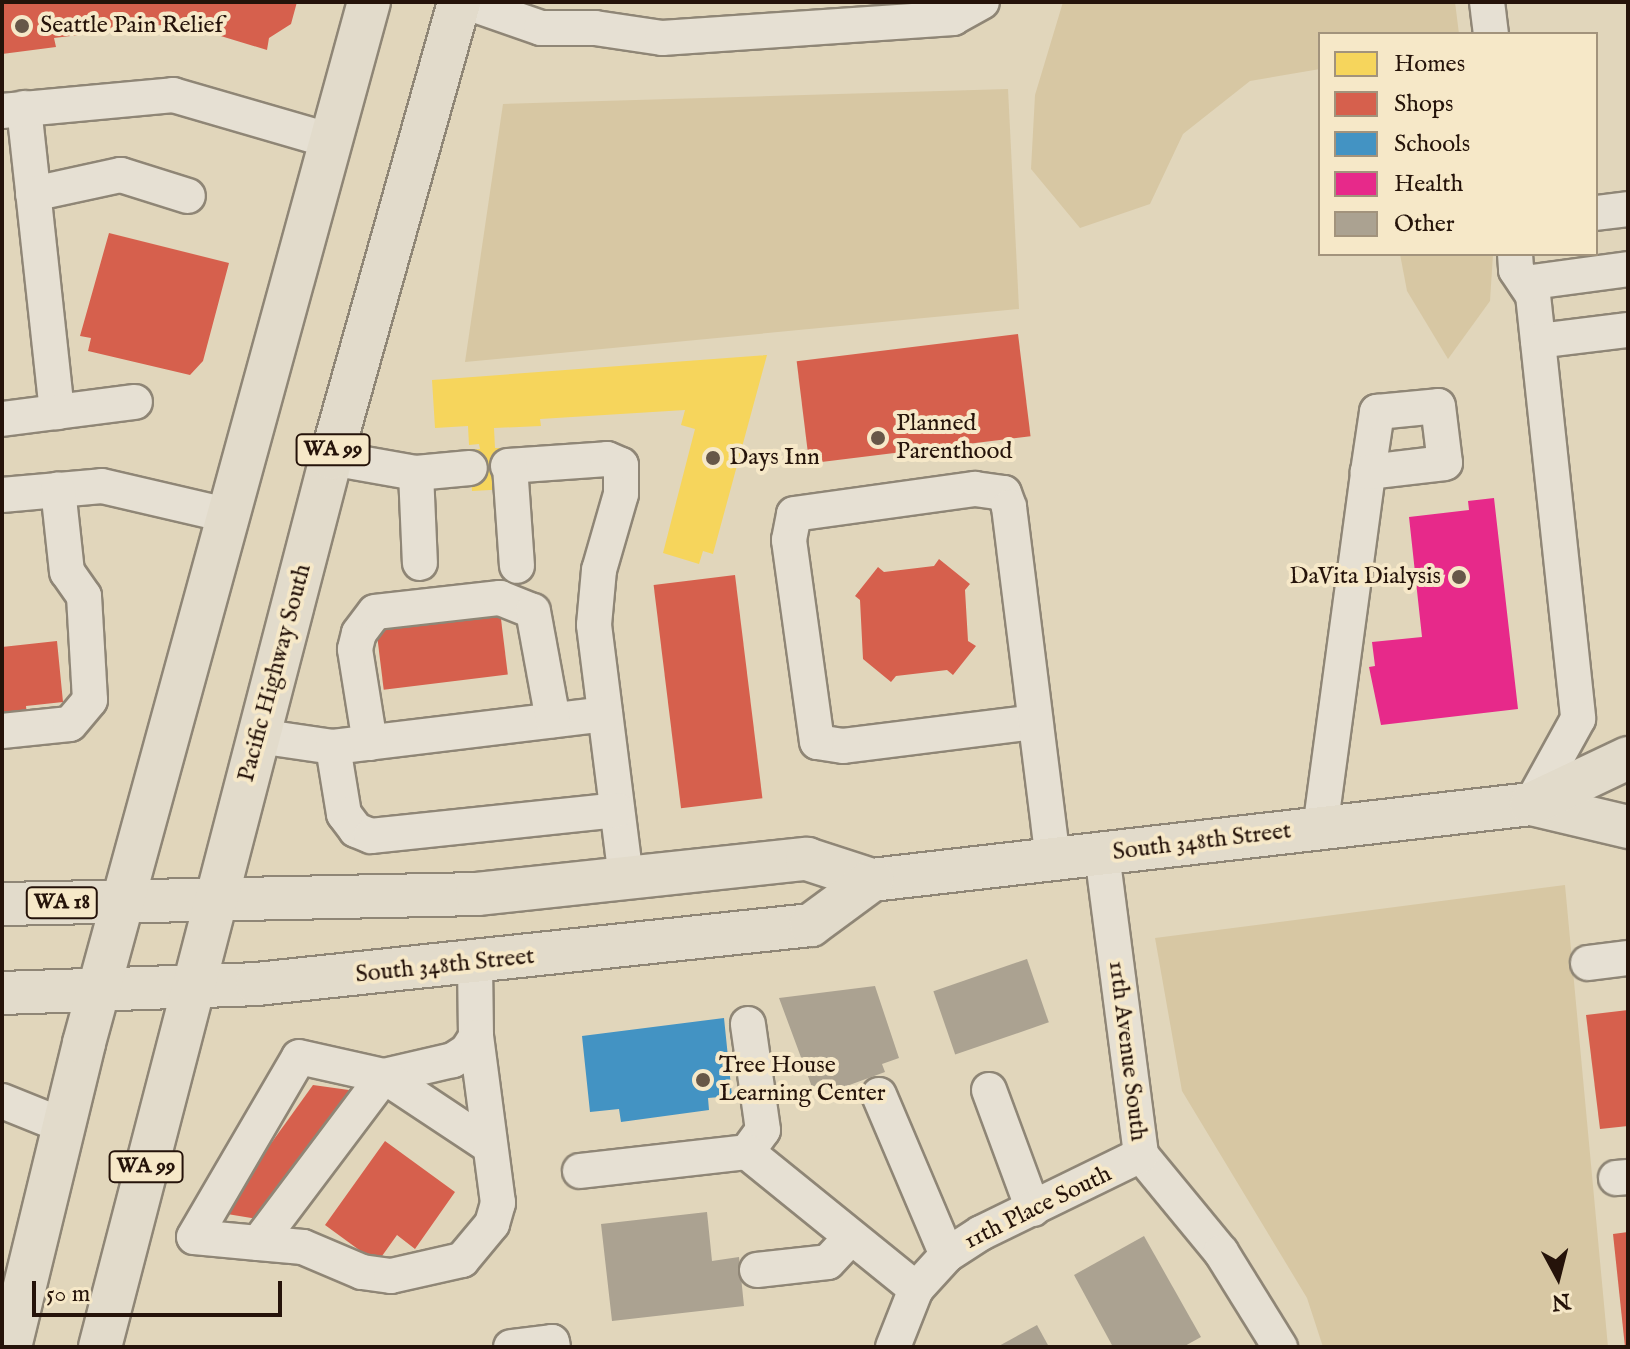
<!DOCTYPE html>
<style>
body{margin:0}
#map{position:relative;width:1630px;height:1349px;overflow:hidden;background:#e1d6bb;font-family:"IM FELL English",serif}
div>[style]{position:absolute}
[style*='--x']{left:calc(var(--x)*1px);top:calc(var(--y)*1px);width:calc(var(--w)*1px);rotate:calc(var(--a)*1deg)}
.green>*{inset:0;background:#d7c7a3}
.homes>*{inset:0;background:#f6d55c}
.shops>*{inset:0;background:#d6604d;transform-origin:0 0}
.schools>*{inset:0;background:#4393c3}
.health>*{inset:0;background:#e7298a}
.building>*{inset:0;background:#aba291;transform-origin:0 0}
.roads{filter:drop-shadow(2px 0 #8f8676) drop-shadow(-2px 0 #8f8676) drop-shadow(0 2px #8f8676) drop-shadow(0 -2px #8f8676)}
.minor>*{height:34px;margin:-17px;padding:0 17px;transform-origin:17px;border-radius:17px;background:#e6e0d3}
.major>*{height:42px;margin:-21px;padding:0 21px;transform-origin:21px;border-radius:21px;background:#e2dbcb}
.dots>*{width:22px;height:22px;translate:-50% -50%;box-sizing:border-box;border:4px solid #f6e8c8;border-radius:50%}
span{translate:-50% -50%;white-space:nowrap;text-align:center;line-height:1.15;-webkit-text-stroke:8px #f6e8c8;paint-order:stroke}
.shield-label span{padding:2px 6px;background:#f6e8c8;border:2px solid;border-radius:6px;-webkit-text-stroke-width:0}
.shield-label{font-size:22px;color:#25130a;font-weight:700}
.poi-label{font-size:24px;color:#25130a}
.left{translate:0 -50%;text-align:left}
.right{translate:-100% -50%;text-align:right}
.street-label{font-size:24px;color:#25130a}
.frame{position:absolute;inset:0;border:4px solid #25130a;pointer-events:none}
.legend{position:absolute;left:1318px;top:32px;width:280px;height:224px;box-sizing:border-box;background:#f6e8c8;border:2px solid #a2937c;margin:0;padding:10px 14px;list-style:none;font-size:24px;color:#25130a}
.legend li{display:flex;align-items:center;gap:16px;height:40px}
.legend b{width:40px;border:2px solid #a2937c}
.north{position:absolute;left:1518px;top:1237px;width:80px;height:80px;-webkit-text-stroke:6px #f6e8c8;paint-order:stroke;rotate:173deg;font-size:22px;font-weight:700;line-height:32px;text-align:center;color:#25130a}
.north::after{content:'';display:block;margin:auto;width:28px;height:36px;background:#25130a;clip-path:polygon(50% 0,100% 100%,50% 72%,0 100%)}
.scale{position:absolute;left:32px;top:1281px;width:250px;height:36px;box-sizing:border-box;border:4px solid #25130a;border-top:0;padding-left:10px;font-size:24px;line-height:28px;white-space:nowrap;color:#25130a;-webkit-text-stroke:6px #f6e8c8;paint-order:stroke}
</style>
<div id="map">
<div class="green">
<i style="clip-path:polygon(1063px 2px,1455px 2px,1459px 34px,1320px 34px,1320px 69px,1250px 81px,1183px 134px,1150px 204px,1080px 228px,1031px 169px,1035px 95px)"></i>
<i style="clip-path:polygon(1008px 89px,1019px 309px,465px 362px,503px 104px)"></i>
<i style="clip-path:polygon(1400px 254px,1493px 254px,1490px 301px,1448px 359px,1407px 291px)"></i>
<i style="clip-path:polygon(1565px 885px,1608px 1347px,1323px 1347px,1307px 1298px,1182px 1091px,1155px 938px)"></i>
</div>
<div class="homes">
<i style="clip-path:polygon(767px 355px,713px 554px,703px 551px,699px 564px,663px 553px,695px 429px,681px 425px,685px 410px,540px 419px,541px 426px,494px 428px,495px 448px,507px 448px,509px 489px,472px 491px,469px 450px,480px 449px,479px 444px,469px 445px,468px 426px,435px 428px,432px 380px)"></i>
</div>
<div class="shops">
<i style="clip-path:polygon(2px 2px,297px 2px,291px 24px,269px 38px,267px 50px,178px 23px,54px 38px,56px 47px,2px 54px)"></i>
<i style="clip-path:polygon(109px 233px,229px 263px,203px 361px,190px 375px,88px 351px,91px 338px,80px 336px)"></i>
<i style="left:1018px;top:334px;width:103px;height:223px;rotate:83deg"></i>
<i style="clip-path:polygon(939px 559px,970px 584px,965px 590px,968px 641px,976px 646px,953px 675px,947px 670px,896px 676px,891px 682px,863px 659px,860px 600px,855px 596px,878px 567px,884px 572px,934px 566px)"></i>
<i style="left:735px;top:575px;width:225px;height:82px;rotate:83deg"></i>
<i style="left:500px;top:611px;width:64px;height:125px;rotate:83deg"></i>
<i style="clip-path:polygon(57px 641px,63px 702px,26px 706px,27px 716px,2px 719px,2px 647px)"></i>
<i style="clip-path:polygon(1628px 1010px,1628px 1126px,1600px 1129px,1586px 1015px)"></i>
<i style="clip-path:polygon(313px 1085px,356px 1091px,263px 1220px,221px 1213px)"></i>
<i style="clip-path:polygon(385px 1141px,455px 1192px,415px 1249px,397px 1235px,377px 1263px,325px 1225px)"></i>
<i style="clip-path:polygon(1628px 1232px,1628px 1347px,1625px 1347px,1613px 1234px)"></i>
</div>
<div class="schools">
<i style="clip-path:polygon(724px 1018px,732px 1096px,708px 1098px,709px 1110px,621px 1122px,619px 1109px,590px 1112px,582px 1036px)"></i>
</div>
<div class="health">
<i style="clip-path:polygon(1494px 498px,1518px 709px,1381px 725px,1369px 667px,1375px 666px,1372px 642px,1422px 637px,1409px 517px,1469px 510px,1468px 501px)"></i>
</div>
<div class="building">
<i style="left:1027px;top:959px;width:67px;height:99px;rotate:71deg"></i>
<i style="clip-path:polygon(875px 986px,899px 1058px,882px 1064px,885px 1072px,833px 1091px,830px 1080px,812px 1087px,779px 998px)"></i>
<i style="clip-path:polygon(707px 1212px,712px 1261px,739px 1257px,744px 1306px,612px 1321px,601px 1224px)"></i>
<i style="clip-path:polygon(1144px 1236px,1201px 1337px,1183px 1347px,1113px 1347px,1074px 1275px)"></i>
<i style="clip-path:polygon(1037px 1325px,1049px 1347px,997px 1347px)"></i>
</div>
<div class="roads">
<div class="minor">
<i style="--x:466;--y:2;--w:79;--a:19.1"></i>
<i style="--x:541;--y:28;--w:54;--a:0"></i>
<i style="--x:595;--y:28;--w:68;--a:8.5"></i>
<i style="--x:662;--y:38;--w:292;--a:-3.9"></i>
<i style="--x:953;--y:18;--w:33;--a:-29"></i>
<i style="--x:1487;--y:2;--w:32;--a:83"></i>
<i style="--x:24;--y:108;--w:306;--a:83.8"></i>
<i style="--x:2;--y:111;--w:172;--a:-5.3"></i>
<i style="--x:173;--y:95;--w:161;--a:16.2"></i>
<i style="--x:33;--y:194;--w:90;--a:-12.2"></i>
<i style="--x:121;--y:175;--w:70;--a:17.4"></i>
<i style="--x:1596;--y:213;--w:32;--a:-7"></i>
<i style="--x:1515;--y:254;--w:16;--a:86"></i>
<i style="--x:1516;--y:270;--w:30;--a:56"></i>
<i style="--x:1533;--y:295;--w:426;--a:83.9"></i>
<i style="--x:1578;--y:719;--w:97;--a:118.9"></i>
<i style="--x:1525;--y:283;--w:104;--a:-7.7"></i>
<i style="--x:1538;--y:341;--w:91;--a:-7"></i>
<i style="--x:2;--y:419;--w:134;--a:-7.3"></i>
<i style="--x:331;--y:458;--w:86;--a:10"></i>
<i style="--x:416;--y:473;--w:54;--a:-5.3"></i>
<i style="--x:508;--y:466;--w:99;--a:-4"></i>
<i style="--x:607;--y:459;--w:15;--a:23"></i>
<i style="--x:621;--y:465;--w:29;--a:90"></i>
<i style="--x:621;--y:494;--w:79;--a:106.1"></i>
<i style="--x:599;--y:570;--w:55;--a:95.2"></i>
<i style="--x:594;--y:625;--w:256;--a:82.8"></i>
<i style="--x:510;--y:466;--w:100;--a:86"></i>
<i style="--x:416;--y:473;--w:90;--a:87.5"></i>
<i style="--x:2;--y:495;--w:100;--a:-5.1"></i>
<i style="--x:102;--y:486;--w:128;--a:13.1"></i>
<i style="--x:1035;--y:722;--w:193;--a:172.9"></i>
<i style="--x:843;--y:746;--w:26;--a:-171"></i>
<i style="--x:817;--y:742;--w:204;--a:-97.9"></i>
<i style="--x:789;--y:540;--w:26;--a:-79"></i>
<i style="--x:794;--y:514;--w:183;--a:-7.9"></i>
<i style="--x:975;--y:489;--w:29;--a:8"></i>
<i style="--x:1004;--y:493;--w:15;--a:70"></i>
<i style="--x:1009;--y:507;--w:355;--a:82.9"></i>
<i style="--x:2;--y:731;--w:68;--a:-5.9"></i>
<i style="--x:70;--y:724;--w:31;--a:-50"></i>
<i style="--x:90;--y:700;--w:104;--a:-93.3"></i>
<i style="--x:84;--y:596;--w:29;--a:-125"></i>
<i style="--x:67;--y:572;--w:83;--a:-96.2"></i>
<i style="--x:258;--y:736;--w:76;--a:8.3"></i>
<i style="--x:333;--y:747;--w:274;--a:-6.9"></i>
<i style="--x:370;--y:743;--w:95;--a:-99.1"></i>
<i style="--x:355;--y:649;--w:16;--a:-76"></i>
<i style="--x:359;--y:633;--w:26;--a:-53"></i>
<i style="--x:375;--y:612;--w:126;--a:-6.4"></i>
<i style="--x:500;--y:598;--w:35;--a:22"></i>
<i style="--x:533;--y:611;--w:111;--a:79.6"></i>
<i style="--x:333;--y:747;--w:68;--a:80.7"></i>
<i style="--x:344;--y:814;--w:20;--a:53"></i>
<i style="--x:356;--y:830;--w:16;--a:22"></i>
<i style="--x:371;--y:836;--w:247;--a:-6"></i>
<i style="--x:1320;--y:829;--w:360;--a:-82.3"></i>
<i style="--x:1368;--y:472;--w:61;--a:-81.5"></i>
<i style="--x:1377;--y:412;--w:61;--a:-5.6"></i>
<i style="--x:1438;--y:406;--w:57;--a:83"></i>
<i style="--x:1445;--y:463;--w:78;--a:173.3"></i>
<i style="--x:1102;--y:854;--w:304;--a:82.6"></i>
<i style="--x:1141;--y:1155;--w:126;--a:50.5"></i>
<i style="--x:1221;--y:1252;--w:112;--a:58.2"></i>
<i style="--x:1588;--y:963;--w:40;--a:-7.1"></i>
<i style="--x:475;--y:964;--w:73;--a:89.2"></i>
<i style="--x:476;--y:1037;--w:17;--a:123"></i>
<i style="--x:467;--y:1051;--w:17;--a:147"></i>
<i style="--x:453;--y:1060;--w:71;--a:166.9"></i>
<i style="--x:384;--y:1076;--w:209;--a:127"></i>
<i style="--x:258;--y:1243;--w:64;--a:-174.6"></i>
<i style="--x:194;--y:1237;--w:208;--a:-59.7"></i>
<i style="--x:299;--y:1057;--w:87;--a:12.6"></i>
<i style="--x:384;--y:1076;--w:125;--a:33.6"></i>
<i style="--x:989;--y:1090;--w:127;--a:69.7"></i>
<i style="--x:879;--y:1095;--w:174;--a:67"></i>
<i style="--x:2;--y:1101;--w:67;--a:22"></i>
<i style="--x:747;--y:1152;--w:27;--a:-54"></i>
<i style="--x:763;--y:1130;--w:107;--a:-98.1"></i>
<i style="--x:580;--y:1171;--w:168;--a:-6.5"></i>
<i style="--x:747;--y:1152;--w:218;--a:39"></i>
<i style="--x:1616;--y:1178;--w:12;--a:-5"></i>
<i style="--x:258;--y:1243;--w:45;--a:5.1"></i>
<i style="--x:303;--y:1247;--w:64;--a:23"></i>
<i style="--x:362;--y:1272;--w:29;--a:8"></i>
<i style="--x:391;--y:1276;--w:73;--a:-12.7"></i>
<i style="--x:462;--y:1260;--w:47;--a:-50.2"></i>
<i style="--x:492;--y:1224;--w:22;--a:-74"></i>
<i style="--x:498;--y:1203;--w:167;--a:-97.5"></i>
<i style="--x:757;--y:1270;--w:71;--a:-6.4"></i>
<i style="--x:828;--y:1262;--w:34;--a:-47"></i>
<i style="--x:511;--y:1347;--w:41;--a:-7"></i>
<i style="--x:552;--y:1342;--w:5;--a:79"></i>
<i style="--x:893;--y:1347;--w:62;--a:-68.4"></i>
<i style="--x:916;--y:1289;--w:46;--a:-47.6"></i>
<i style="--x:947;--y:1255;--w:40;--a:-32.9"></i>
<i style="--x:981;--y:1233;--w:178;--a:-26"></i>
</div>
<div class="major">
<i style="--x:1531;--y:804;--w:100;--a:13.3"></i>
<i style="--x:2;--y:904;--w:475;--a:-1.2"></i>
<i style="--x:477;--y:894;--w:332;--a:-6.1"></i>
<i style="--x:807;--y:859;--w:68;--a:17.9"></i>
<i style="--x:872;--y:880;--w:663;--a:-6.58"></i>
<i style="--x:1531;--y:804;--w:107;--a:-25.4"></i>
<i style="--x:2;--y:993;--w:255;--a:-2"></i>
<i style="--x:257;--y:984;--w:557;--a:-6.08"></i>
<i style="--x:811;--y:925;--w:76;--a:-36.4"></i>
<i style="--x:10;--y:1347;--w:313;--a:-76.3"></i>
<i style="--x:84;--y:1043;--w:1079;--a:-74.69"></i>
<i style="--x:100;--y:1347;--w:919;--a:-75.43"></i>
<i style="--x:331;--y:458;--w:474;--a:-74.3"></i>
</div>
</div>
<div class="dots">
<i style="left:22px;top:26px;background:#675748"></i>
<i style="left:878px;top:438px;background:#675748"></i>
<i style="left:713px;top:458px;background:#675748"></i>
<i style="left:1459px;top:577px;background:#675748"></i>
<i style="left:703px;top:1080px;background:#675748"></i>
</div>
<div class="shield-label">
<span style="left:333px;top:450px">WA 99</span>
<span style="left:62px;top:903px">WA 18</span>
<span style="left:146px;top:1167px">WA 99</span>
</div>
<div class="poi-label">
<span class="left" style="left:40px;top:26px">Seattle Pain Relief</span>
<span class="left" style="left:896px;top:438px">Planned<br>Parenthood</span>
<span class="left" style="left:729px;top:458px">Days Inn</span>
<span class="right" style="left:1441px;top:577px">DaVita Dialysis</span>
<span class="left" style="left:719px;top:1080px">Tree House<br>Learning Center</span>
</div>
<div class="street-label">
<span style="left:275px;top:673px;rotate:-75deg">Pacific Highway South</span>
<span style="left:1202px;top:842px;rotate:-7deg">South 348th Street</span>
<span style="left:445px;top:966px;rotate:-6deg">South 348th Street</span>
<span style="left:1127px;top:1051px;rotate:83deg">11th Avenue South</span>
<span style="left:1038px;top:1208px;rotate:-26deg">11th Place South</span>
</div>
<div class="frame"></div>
<ul class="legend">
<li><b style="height:22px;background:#f6d55c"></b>Homes</li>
<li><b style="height:22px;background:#d6604d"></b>Shops</li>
<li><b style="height:22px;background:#4393c3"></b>Schools</li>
<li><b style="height:22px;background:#e7298a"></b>Health</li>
<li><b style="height:22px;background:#aba291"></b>Other</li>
</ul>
<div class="north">N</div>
<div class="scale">50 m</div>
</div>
